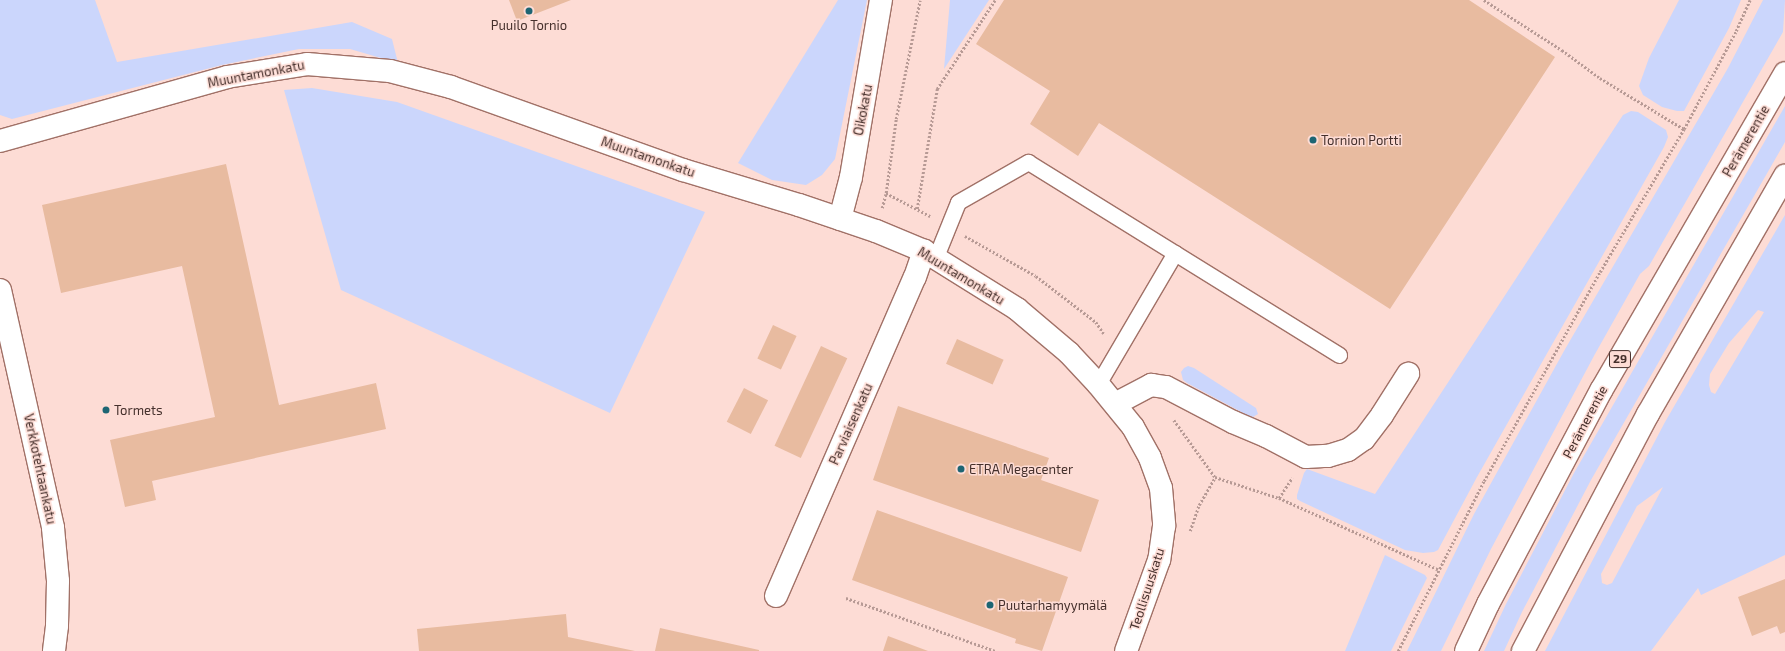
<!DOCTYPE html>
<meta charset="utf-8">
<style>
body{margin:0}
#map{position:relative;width:1785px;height:651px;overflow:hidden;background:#fddcd5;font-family:"Exo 2",sans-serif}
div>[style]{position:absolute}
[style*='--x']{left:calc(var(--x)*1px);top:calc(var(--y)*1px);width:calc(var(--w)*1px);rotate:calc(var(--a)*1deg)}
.green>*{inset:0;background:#cbd6fc}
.building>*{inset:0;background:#e8bba0;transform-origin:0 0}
.path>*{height:2.5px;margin-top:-1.25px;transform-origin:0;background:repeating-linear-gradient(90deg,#b79a95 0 2px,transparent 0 4px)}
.roads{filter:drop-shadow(1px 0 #a17167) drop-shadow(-1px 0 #a17167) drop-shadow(0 1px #a17167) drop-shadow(0 -1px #a17167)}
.service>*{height:15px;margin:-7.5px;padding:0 7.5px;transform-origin:7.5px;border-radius:7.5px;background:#fff}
.minor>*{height:22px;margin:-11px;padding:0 11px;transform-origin:11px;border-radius:11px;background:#fff}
.trunk>*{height:22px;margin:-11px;padding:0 11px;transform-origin:11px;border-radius:11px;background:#fff}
.dots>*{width:11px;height:11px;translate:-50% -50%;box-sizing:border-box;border:2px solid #fddcd5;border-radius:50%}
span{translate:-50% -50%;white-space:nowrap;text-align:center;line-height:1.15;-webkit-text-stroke:3px #fddcd5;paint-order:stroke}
.shield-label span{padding:1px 3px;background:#fddcd5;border:1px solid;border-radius:3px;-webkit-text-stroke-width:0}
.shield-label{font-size:12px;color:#45302c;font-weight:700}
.poi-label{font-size:13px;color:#45302c}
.left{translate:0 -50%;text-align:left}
.street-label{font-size:13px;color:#45302c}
</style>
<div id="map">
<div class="green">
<i style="clip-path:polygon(0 0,95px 0,117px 62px,352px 22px,392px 39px,398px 63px,350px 49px,299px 49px,222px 65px,12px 119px,0 115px)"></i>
<i style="clip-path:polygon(838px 0,867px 0,835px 159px,822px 175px,806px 185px,772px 180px,738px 163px)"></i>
<i style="clip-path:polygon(950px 0,989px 0,944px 69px)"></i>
<i style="clip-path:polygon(1679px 0,1741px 0,1729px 28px,1684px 111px,1677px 111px,1662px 107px,1643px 95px,1639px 86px,1649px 58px)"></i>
<i style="clip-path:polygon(1763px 0,1785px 0,1783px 32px,1649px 266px,1640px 274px,1595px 354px,1491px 549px,1441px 651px,1407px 651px,1474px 514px,1564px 351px,1728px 68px)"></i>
<i style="clip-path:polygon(312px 88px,397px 102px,705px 212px,610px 413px,341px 290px,284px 90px)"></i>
<i style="clip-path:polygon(1785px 106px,1785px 142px,1591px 480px,1522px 612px,1504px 651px,1484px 651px,1506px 604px,1574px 473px)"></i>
<i style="clip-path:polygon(1631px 111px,1638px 112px,1666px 130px,1668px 137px,1664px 147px,1477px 477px,1438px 550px,1434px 552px,1423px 553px,1405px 550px,1300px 501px,1297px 499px,1297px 495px,1304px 473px,1307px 469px,1375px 494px,1623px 115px)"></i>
<i style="clip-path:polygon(evenodd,1785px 215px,1785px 555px,1701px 595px,1698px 588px,1651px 651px,1545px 651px,1665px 422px,1785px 215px,1758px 310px,1764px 312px,1715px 394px,1711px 392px,1709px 385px,1710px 374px,1729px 343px,1758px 310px,1785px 215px,1663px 487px,1612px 583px,1607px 585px,1602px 583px,1601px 574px,1637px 506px,1663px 487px)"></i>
<i style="clip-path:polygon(1188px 366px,1194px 368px,1256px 408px,1258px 414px,1253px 417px,1247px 415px,1187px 383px,1183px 380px,1181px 372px,1184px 368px)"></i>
<i style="clip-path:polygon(1385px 555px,1425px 575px,1427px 578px,1391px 651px,1345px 651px)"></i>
</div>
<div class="building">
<i style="clip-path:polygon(509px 0,571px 0,517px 21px)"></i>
<i style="clip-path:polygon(1004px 0,1469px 0,1555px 57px,1390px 309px,1099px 123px,1078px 156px,1030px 124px,1050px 91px,976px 44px)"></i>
<i style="clip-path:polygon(226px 164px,279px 405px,376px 383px,386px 429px,152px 481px,156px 500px,125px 507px,110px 440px,215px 417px,182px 266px,61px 293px,42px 205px)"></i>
<i style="left:773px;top:325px;width:26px;height:37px;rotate:25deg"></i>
<i style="left:957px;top:339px;width:51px;height:27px;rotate:24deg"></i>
<i style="left:821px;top:346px;width:29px;height:110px;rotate:25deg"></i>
<i style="left:744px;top:388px;width:27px;height:38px;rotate:27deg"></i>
<i style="clip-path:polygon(898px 406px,1049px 458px,1041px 480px,1099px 500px,1081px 552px,873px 480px)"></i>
<i style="clip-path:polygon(877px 510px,1068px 577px,1042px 651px,1015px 643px,1016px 639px,852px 580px)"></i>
<i style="clip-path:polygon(1785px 579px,1785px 632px,1780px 634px,1777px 626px,1752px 636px,1738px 597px)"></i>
<i style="clip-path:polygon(566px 614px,568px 637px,635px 651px,419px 651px,417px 629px)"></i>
<i style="clip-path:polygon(660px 628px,759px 650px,759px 651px,655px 651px)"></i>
<i style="clip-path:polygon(888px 636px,928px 651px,883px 651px)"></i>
</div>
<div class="path">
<i style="--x:1484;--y:0;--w:93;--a:32.7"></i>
<i style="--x:1562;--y:50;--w:47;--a:36.4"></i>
<i style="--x:1600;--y:78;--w:98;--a:31.3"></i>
<i style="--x:886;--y:193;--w:50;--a:27.6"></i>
<i style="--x:882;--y:208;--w:16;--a:-75"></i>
<i style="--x:886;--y:193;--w:75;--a:-82.3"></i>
<i style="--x:896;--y:119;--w:121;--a:-78.6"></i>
<i style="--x:917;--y:209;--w:122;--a:-80.5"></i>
<i style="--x:937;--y:89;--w:106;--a:-56.9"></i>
<i style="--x:965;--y:236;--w:81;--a:29.4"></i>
<i style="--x:1036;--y:276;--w:76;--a:37.5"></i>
<i style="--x:1096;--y:322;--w:14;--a:56"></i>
<i style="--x:1174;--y:420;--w:70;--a:54.3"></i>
<i style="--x:1215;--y:477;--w:67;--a:18.2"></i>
<i style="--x:1279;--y:498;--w:175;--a:24.2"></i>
<i style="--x:1279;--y:498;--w:24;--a:-57"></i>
<i style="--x:1190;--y:531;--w:28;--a:-71"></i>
<i style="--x:1199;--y:505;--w:32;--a:-60"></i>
<i style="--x:846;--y:598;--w:159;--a:19.5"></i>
<i style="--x:1398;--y:651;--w:191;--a:-63.2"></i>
<i style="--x:1484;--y:481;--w:239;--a:-61"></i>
<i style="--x:1600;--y:272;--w:166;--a:-59.6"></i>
<i style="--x:1684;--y:129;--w:111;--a:-62"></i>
<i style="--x:1736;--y:31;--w:34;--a:-66"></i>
</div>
<div class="roads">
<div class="service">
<i style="--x:935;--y:259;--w:61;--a:-68"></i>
<i style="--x:958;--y:202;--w:81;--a:-29.7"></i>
<i style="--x:1028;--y:162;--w:366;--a:31.8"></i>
<i style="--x:1098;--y:384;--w:152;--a:-59.6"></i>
</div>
<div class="minor">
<i style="--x:0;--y:141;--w:236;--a:-15.7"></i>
<i style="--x:227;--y:77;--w:81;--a:-9.2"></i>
<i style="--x:307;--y:64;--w:83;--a:4.8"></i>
<i style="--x:390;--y:71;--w:63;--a:14.7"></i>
<i style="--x:451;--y:87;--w:246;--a:19.7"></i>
<i style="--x:683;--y:170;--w:121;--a:16.8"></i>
<i style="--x:799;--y:205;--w:81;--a:18.7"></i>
<i style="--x:876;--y:231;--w:52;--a:22.6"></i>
<i style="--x:924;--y:251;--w:110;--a:31.9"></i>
<i style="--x:1017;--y:309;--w:68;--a:40.2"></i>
<i style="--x:1069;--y:353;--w:42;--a:46.9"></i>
<i style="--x:1098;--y:384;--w:55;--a:50.9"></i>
<i style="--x:1133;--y:427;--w:35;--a:61"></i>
<i style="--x:1150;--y:458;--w:32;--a:70"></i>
<i style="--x:1161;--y:488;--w:38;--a:85"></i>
<i style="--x:1164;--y:526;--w:34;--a:98"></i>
<i style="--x:1159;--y:560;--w:97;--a:109.9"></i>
<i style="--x:840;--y:219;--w:43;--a:-75.3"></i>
<i style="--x:851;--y:177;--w:180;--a:-80.4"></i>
<i style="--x:0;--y:290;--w:244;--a:77.4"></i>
<i style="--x:53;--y:528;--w:53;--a:84.6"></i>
<i style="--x:58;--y:581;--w:45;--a:91.3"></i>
<i style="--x:57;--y:626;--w:25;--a:97"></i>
<i style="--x:1115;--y:404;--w:41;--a:-27.8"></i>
<i style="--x:1151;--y:385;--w:15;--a:8"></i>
<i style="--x:1166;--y:387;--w:76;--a:27.6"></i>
<i style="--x:1233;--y:422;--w:36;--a:23"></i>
<i style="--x:1266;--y:436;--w:45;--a:27.7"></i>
<i style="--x:1306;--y:457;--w:22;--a:-3"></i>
<i style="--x:1328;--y:456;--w:21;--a:-17"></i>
<i style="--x:1348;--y:450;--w:19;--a:-35"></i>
<i style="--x:1364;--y:439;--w:30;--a:-53"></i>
<i style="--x:1382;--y:415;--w:49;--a:-57.6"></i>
<i style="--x:776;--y:596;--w:348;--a:-66.5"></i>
<i style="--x:915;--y:277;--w:28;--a:-71"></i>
</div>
<div class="trunk">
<i style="--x:1466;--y:651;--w:52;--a:-64.9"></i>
<i style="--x:1488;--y:604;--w:243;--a:-62.1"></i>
<i style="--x:1602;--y:389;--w:365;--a:-59.9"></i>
<i style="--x:1523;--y:651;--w:268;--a:-62.2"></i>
<i style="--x:1648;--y:414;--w:275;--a:-60.1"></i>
</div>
</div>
<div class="dots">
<i style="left:529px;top:11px;background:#1d6573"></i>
<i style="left:1313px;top:140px;background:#1d6573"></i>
<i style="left:106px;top:410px;background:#1d6573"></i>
<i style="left:961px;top:469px;background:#1d6573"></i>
<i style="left:990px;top:605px;background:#1d6573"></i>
</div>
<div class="shield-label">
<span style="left:1620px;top:359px">29</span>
</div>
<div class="poi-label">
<span style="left:529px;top:25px">Puuilo Tornio</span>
<span class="left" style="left:1321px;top:140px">Tornion Portti</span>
<span class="left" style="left:114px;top:410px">Tormets</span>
<span class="left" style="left:969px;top:469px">ETRA Megacenter</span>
<span class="left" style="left:998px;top:605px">Puutarhamyymälä</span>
</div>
<div class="street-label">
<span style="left:256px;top:74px;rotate:-11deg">Muuntamonkatu</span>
<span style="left:863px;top:110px;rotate:-79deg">Oikokatu</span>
<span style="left:1746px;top:141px;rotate:-60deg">Perämerentie</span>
<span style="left:648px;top:157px;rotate:19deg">Muuntamonkatu</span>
<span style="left:961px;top:276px;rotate:31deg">Muuntamonkatu</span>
<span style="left:1585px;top:422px;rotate:-62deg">Perämerentie</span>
<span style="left:851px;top:424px;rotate:-66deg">Parviaisenkatu</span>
<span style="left:40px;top:469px;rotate:78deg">Verkkotehtaankatu</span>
<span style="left:1147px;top:589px;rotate:-72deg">Teollisuuskatu</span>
</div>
</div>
